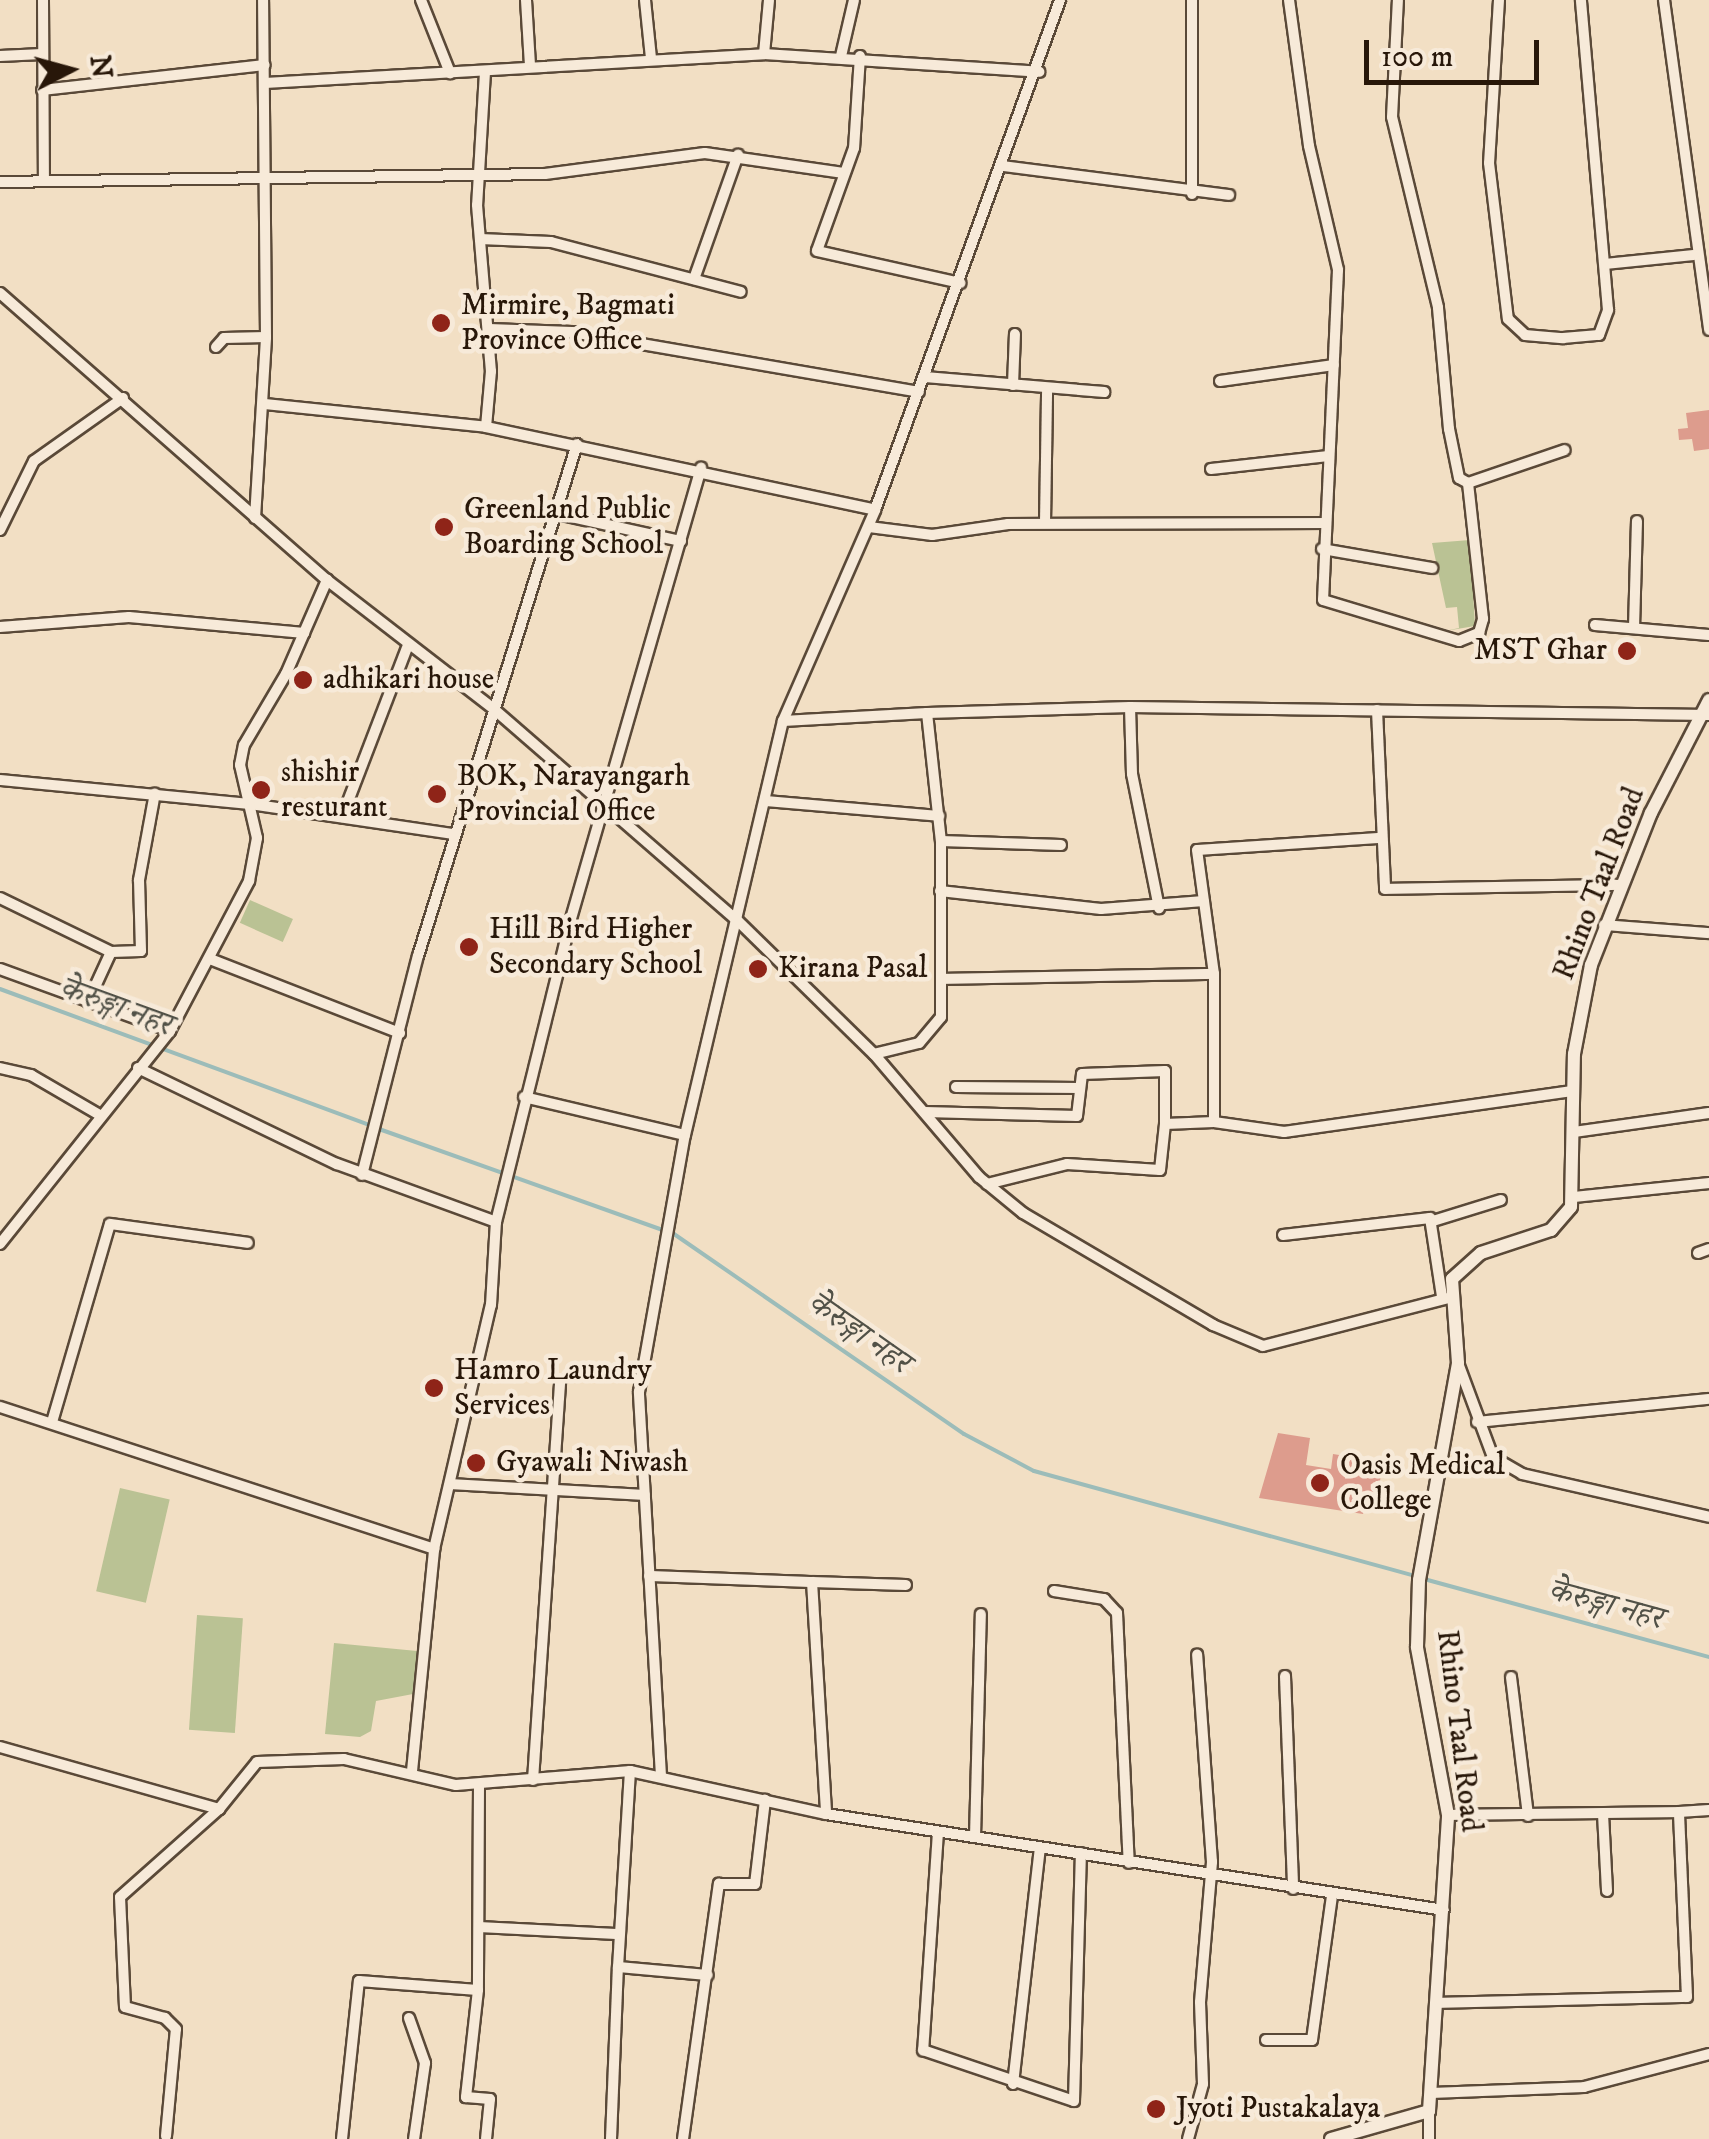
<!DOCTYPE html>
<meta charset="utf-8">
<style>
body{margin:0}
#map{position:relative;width:1709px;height:2139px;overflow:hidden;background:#f2dfc4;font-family:"IM FELL DW Pica","Noto Serif Devanagari",serif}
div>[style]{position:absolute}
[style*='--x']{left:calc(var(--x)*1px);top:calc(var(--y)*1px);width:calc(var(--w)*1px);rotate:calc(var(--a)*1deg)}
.green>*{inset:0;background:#bac294;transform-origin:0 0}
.stream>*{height:4px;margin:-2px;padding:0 2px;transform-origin:2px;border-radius:2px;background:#9cbcb9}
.building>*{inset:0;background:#dd9c8d}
.roads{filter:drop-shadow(2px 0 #5a4938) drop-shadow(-2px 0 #5a4938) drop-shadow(0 2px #5a4938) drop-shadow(0 -2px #5a4938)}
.minor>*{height:10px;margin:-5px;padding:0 5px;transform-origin:5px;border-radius:5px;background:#f7ead9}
.tertiary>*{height:12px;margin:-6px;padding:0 6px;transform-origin:6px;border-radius:6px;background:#f7ead9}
.dots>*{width:28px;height:28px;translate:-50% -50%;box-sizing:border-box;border:5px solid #f7ead9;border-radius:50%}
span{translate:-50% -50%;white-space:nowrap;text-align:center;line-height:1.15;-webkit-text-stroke:9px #f7ead9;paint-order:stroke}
.poi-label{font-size:30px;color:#281709}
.left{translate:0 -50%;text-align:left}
.right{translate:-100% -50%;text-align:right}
.street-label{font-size:30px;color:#281709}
.water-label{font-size:32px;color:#515147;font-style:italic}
.north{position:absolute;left:20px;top:20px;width:100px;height:100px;-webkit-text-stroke:8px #f7ead9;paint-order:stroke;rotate:84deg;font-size:28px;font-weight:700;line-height:40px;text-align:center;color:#281709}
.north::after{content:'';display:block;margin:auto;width:35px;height:45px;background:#281709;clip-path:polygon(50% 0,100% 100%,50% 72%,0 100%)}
.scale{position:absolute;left:1364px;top:40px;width:175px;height:45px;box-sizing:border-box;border:5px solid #281709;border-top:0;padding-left:12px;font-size:30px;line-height:35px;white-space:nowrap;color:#281709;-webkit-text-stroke:8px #f7ead9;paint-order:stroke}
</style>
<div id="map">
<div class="green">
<i style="clip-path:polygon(1470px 540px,1475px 626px,1445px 631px,1459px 628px,1457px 607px,1446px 608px,1432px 543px)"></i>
<i style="left:250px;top:900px;width:47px;height:25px;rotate:24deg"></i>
<i style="left:120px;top:1488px;width:51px;height:106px;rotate:13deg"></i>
<i style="left:197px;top:1615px;width:46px;height:115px;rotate:4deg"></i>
<i style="clip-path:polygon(334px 1643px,417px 1651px,413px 1694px,376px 1701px,371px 1731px,360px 1737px,325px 1734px)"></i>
</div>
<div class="stream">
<i style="--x:0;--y:989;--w:394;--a:20.2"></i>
<i style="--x:379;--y:1129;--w:313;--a:19.6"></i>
<i style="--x:674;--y:1234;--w:352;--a:34.6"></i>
<i style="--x:964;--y:1434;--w:79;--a:27.9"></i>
<i style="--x:1034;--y:1471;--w:395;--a:15.4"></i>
<i style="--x:1424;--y:1579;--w:295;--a:15.3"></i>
</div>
<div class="building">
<i style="clip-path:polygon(1709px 410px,1709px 449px,1694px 451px,1692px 439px,1679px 440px,1678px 429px,1688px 428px,1686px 413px)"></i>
<i style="clip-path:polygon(1278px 1433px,1310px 1438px,1306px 1465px,1331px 1469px,1333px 1454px,1383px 1462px,1376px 1507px,1365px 1505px,1363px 1514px,1259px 1498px)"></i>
</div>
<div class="roads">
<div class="minor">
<i style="--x:43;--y:0;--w:180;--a:89.7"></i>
<i style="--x:421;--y:0;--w:79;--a:68.3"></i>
<i style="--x:526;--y:0;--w:66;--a:86.5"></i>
<i style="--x:645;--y:0;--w:58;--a:84.1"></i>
<i style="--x:1192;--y:0;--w:194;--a:90"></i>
<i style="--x:1289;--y:0;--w:147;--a:82.2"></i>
<i style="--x:1309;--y:146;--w:127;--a:76.8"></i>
<i style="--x:1338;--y:270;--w:330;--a:92.6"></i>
<i style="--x:1323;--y:600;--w:142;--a:16.8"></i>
<i style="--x:1459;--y:641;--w:22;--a:-22"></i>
<i style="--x:1479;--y:633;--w:15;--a:-74"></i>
<i style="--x:1483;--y:619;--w:137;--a:-96.3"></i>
<i style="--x:1468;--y:483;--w:10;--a:-151"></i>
<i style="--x:1459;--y:478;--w:50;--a:-101.5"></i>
<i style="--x:1449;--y:429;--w:122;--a:-95.2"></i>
<i style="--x:1438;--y:307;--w:195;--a:-103.6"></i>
<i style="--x:1392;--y:117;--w:117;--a:-87.1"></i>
<i style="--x:1499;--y:0;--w:163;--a:93.5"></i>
<i style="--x:1489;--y:163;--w:157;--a:83.1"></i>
<i style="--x:1508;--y:319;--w:23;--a:43"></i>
<i style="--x:1525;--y:335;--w:38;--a:5"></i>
<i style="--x:1563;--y:338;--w:36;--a:-5"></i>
<i style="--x:1599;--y:335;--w:27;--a:-70"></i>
<i style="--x:1608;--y:310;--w:311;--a:-95"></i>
<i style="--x:1664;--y:0;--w:333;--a:82.2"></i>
<i style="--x:764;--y:54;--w:54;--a:-84.7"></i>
<i style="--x:0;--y:56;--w:42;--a:-2.7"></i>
<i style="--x:841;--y:56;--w:57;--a:-76.9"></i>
<i style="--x:860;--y:56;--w:92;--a:93.7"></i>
<i style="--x:854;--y:148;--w:109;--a:109.8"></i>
<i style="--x:817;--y:251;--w:147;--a:12.6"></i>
<i style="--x:485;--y:72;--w:133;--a:93.4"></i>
<i style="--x:477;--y:205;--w:167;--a:85.2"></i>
<i style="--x:491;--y:371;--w:56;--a:95.1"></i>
<i style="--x:265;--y:83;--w:500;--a:-3.3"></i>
<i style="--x:764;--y:54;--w:276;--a:3.7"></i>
<i style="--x:42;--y:90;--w:224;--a:-6.4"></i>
<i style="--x:1003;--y:166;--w:228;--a:7.3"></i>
<i style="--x:0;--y:182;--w:545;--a:-0.84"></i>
<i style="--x:545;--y:174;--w:161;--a:-7.5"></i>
<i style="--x:705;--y:153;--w:140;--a:8.2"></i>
<i style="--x:480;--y:239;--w:71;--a:2.4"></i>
<i style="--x:551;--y:242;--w:196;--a:14.7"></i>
<i style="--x:1605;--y:264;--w:89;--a:-5.8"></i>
<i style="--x:694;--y:279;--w:132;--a:-70.5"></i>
<i style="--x:0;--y:293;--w:435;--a:41.3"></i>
<i style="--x:327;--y:580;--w:212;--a:37.7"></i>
<i style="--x:495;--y:710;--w:320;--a:41"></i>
<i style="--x:737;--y:920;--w:192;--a:44.4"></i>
<i style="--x:874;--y:1054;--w:162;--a:49.5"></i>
<i style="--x:979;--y:1177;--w:57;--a:39.3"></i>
<i style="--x:1023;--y:1213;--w:221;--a:30.5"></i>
<i style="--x:1213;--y:1325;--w:54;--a:22.8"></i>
<i style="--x:1263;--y:1346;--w:191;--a:-14.5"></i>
<i style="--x:489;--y:329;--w:83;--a:2.1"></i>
<i style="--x:572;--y:332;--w:352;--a:9.8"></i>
<i style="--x:216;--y:347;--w:12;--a:-48"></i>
<i style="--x:224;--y:338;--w:42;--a:-1.4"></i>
<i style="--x:925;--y:377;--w:180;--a:4.8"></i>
<i style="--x:1220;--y:381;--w:115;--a:-8"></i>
<i style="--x:1013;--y:385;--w:51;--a:-87.8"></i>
<i style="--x:265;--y:404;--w:222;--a:5.9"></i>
<i style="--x:486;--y:427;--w:398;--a:12"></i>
<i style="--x:1211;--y:469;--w:118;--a:-6.3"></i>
<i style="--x:1468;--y:483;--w:102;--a:-18.8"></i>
<i style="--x:558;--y:514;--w:126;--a:12.4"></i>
<i style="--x:255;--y:518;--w:181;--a:-86.5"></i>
<i style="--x:266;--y:337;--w:337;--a:-90.5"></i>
<i style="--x:1045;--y:523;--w:134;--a:-89.1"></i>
<i style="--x:869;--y:527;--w:64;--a:7.2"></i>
<i style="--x:932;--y:535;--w:77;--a:-8.2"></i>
<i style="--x:1008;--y:524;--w:316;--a:-0.2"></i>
<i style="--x:0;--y:530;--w:77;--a:-63.8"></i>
<i style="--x:34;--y:461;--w:109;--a:-35.3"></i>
<i style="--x:1322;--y:549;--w:112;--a:9.8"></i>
<i style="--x:1595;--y:625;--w:114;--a:5"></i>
<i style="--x:0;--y:627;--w:129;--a:-4.4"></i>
<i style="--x:129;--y:617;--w:176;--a:5.2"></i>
<i style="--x:1634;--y:628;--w:107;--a:-88.4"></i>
<i style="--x:1130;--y:707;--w:67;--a:88.3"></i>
<i style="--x:1132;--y:774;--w:137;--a:78.6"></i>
<i style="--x:1377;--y:710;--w:179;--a:87.4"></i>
<i style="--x:1385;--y:889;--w:235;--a:-1"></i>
<i style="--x:927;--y:713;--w:203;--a:-1.7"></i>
<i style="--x:1130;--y:707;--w:579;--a:0.79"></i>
<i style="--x:783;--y:721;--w:144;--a:-3.2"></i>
<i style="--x:927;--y:713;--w:129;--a:83.8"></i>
<i style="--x:941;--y:841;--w:176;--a:90"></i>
<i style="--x:941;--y:1017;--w:34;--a:130"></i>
<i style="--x:919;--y:1043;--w:46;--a:166.3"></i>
<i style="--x:0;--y:780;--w:251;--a:5.5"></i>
<i style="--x:250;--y:804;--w:206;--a:8.4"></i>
<i style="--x:765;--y:801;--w:175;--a:4.9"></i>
<i style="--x:342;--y:817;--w:184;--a:-69"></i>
<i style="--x:1378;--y:838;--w:181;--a:176.2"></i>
<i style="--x:1197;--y:850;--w:125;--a:82.2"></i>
<i style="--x:1214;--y:974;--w:148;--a:90"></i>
<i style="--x:1214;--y:1122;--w:71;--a:8.1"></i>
<i style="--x:1284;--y:1132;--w:291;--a:-8.1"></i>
<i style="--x:941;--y:841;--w:120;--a:1.9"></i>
<i style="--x:940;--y:891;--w:162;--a:6.4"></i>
<i style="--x:1101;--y:909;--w:103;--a:-4.4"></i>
<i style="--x:0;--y:898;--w:123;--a:25.9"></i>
<i style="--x:111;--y:952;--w:30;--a:-2"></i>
<i style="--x:141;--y:951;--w:71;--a:-91.6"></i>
<i style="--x:139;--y:880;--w:88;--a:-79.6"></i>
<i style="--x:1604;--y:925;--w:105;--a:4.4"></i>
<i style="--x:210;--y:959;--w:204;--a:21.3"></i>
<i style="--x:0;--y:969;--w:181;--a:20"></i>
<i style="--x:943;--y:979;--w:271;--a:-1.1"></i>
<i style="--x:88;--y:1002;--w:55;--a:-65.3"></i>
<i style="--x:0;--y:1068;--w:32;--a:13"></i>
<i style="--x:31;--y:1075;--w:78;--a:30.2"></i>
<i style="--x:138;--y:1068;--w:221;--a:25.8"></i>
<i style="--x:337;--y:1164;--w:169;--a:20"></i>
<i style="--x:956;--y:1087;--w:124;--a:0.5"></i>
<i style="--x:524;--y:1097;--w:165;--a:13.3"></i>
<i style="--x:925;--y:1112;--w:152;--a:1.5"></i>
<i style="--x:1077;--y:1116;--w:42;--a:-83.2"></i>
<i style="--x:1082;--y:1074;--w:83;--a:-2.1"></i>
<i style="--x:1165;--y:1071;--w:53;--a:90"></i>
<i style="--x:1574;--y:1132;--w:136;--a:-8"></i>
<i style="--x:362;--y:1175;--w:226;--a:-75.7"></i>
<i style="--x:418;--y:956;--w:536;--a:-72.75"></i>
<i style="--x:987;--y:1184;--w:82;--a:-14"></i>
<i style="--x:1067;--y:1164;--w:93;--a:3.7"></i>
<i style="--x:1160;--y:1170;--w:46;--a:-83.8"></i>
<i style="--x:1165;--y:1124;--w:49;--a:-2.3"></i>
<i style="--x:1574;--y:1197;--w:136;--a:-5.9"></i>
<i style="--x:1433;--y:1221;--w:71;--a:-17.2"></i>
<i style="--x:1283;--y:1235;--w:148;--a:-6.6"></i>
<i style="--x:1430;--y:1218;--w:79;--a:81.3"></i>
<i style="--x:0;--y:1244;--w:273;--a:-51.4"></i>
<i style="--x:170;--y:1031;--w:170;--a:-62.2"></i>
<i style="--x:249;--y:881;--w:44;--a:-79.5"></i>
<i style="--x:257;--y:838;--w:75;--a:-103.1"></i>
<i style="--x:240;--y:765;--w:20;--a:-79"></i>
<i style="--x:244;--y:745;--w:82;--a:-59.4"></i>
<i style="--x:286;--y:674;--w:103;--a:-66.4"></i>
<i style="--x:1698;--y:1253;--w:12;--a:-20"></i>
<i style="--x:1458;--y:1363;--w:100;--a:69.6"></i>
<i style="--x:1493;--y:1457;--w:34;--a:30"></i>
<i style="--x:1522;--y:1474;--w:192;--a:12.9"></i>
<i style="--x:0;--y:1407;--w:457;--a:18.1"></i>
<i style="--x:52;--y:1422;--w:206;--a:-73.7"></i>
<i style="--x:110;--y:1224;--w:139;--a:7.8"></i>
<i style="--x:1477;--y:1422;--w:233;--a:-5.7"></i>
<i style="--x:450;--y:1484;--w:195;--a:3.2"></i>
<i style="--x:649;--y:1576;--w:163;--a:2.1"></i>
<i style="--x:812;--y:1582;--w:232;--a:86.5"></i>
<i style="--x:812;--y:1582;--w:94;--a:1.8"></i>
<i style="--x:1054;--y:1591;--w:51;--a:9.1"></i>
<i style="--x:1104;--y:1599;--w:19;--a:47"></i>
<i style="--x:1117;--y:1613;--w:250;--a:87.3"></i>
<i style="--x:1285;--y:1676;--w:213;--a:87.8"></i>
<i style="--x:1511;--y:1677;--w:140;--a:83"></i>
<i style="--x:0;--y:1747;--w:228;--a:15.8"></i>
<i style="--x:219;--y:1809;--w:60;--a:-51"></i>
<i style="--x:257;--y:1762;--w:87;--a:-2"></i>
<i style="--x:344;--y:1759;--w:115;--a:13.1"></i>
<i style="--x:456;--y:1785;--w:175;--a:-4.6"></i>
<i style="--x:630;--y:1771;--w:201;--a:12.4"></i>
<i style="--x:826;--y:1814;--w:625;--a:8.83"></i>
<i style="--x:412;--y:1771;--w:223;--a:-84.3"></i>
<i style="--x:434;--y:1549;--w:251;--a:-76.9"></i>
<i style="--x:491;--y:1305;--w:83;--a:-86.6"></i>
<i style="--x:496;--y:1222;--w:309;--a:-76.1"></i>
<i style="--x:570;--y:922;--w:473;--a:-73.9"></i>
<i style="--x:630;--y:1771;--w:196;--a:93.5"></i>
<i style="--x:618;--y:1967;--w:90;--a:5.1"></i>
<i style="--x:661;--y:1776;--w:385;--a:-93.3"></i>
<i style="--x:639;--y:1392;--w:261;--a:-79.9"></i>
<i style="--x:685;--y:1135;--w:425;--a:-76.7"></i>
<i style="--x:783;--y:721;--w:230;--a:-66.4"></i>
<i style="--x:875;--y:510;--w:543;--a:-70.06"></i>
<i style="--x:533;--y:1780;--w:400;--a:-86.1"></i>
<i style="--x:479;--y:1785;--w:205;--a:90.3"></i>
<i style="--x:478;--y:1990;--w:108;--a:96.4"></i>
<i style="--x:466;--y:2097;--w:24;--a:5"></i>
<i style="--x:490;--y:2099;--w:40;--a:95.7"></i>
<i style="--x:1679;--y:1812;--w:30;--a:-4"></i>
<i style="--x:1603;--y:1814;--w:77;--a:87"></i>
<i style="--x:938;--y:1832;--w:219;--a:93.9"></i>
<i style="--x:923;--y:2050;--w:159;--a:18.7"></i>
<i style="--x:1074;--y:2101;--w:248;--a:-88.4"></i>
<i style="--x:975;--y:1837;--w:223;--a:-88.5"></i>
<i style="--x:479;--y:1927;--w:137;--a:2.9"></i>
<i style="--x:1438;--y:2003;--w:249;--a:-1.4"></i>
<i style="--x:1687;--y:1997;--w:185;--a:-92.5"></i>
<i style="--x:1679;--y:1812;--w:231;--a:179.3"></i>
<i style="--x:409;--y:2018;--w:48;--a:70.4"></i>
<i style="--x:425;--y:2063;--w:77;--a:98.2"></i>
<i style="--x:1266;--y:2040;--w:46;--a:0"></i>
<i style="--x:1312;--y:2040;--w:146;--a:-82.1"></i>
<i style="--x:1013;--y:2084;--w:238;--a:-83.5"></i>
<i style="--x:1431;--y:2093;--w:153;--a:-2.2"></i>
<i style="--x:1584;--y:2087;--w:129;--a:-14.8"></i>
<i style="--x:166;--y:2136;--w:107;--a:-84.7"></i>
<i style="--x:176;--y:2029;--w:16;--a:-135"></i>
<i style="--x:165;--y:2018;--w:41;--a:-164.6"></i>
<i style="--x:125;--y:2007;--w:110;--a:-92.6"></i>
<i style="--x:120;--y:1897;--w:132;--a:-41.6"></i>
<i style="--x:342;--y:2139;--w:159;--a:-83.9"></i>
<i style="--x:359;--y:1981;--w:119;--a:4.3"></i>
<i style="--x:611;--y:2139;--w:172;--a:-87.7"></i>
<i style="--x:683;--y:2139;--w:258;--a:-82"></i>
<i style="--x:719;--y:1884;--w:36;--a:0"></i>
<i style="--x:755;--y:1884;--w:85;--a:-83.2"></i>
<i style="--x:1188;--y:2139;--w:57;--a:-74.7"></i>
<i style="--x:1203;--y:2084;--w:82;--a:-92.1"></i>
<i style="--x:1200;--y:2002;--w:141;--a:-85.1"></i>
<i style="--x:1212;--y:1862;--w:208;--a:-94.1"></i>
<i style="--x:1429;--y:2139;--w:28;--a:-90"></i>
</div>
<div class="tertiary">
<i style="--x:1331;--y:2139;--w:102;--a:-15.9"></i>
<i style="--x:1429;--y:2111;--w:297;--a:-86.3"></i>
<i style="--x:1448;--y:1815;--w:171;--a:-100.5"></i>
<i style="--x:1417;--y:1647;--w:67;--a:-88.3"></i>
<i style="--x:1419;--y:1580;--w:220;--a:-79.8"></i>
<i style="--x:1458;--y:1363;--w:84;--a:-94.1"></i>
<i style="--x:1452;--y:1279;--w:39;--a:-42"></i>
<i style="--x:1481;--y:1253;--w:74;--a:-18.2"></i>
<i style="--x:1551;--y:1230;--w:30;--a:-49"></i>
<i style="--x:1571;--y:1207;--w:153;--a:-88.9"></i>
<i style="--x:1574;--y:1054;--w:91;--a:-79.2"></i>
<i style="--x:1591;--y:965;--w:163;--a:-68.5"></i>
<i style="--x:1651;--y:813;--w:127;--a:-62.8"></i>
</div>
</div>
<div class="dots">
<i style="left:441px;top:323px;background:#8f2418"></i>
<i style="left:444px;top:527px;background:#8f2418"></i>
<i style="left:1627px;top:651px;background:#8f2418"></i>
<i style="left:303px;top:680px;background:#8f2418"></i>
<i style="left:261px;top:790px;background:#8f2418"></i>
<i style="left:437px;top:794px;background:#8f2418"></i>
<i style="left:469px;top:947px;background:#8f2418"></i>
<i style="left:758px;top:969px;background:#8f2418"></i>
<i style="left:434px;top:1388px;background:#8f2418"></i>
<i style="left:476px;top:1463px;background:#8f2418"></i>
<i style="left:1320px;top:1483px;background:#8f2418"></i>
<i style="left:1156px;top:2109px;background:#8f2418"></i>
</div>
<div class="poi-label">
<span class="left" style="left:461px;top:323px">Mirmire, Bagmati<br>Province Office</span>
<span class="left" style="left:464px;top:527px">Greenland Public<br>Boarding School</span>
<span class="right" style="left:1607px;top:651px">MST Ghar</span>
<span class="left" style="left:323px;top:680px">adhikari house</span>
<span class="left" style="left:281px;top:790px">shishir<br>resturant</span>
<span class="left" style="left:457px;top:794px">BOK, Narayangarh<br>Provincial Office</span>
<span class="left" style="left:489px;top:947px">Hill Bird Higher<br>Secondary School</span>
<span class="left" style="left:778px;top:969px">Kirana Pasal</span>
<span class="left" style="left:454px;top:1388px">Hamro Laundry<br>Services</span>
<span class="left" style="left:496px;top:1463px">Gyawali Niwash</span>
<span class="left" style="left:1340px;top:1483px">Oasis Medical<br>College</span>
<span class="left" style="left:1176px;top:2109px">Jyoti Pustakalaya</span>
</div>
<div class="street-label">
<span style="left:1600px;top:884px;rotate:-69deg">Rhino Taal Road</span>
<span style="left:1458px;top:1731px;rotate:83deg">Rhino Taal Road</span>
</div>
<div class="water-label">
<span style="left:115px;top:1007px;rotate:20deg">केेरुङ्गा नहर</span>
<span style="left:858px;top:1333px;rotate:35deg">केेरुङ्गा नहर</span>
<span style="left:1605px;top:1605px;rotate:15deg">केेरुङ्गा नहर</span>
</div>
<div class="north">N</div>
<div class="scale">100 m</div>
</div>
